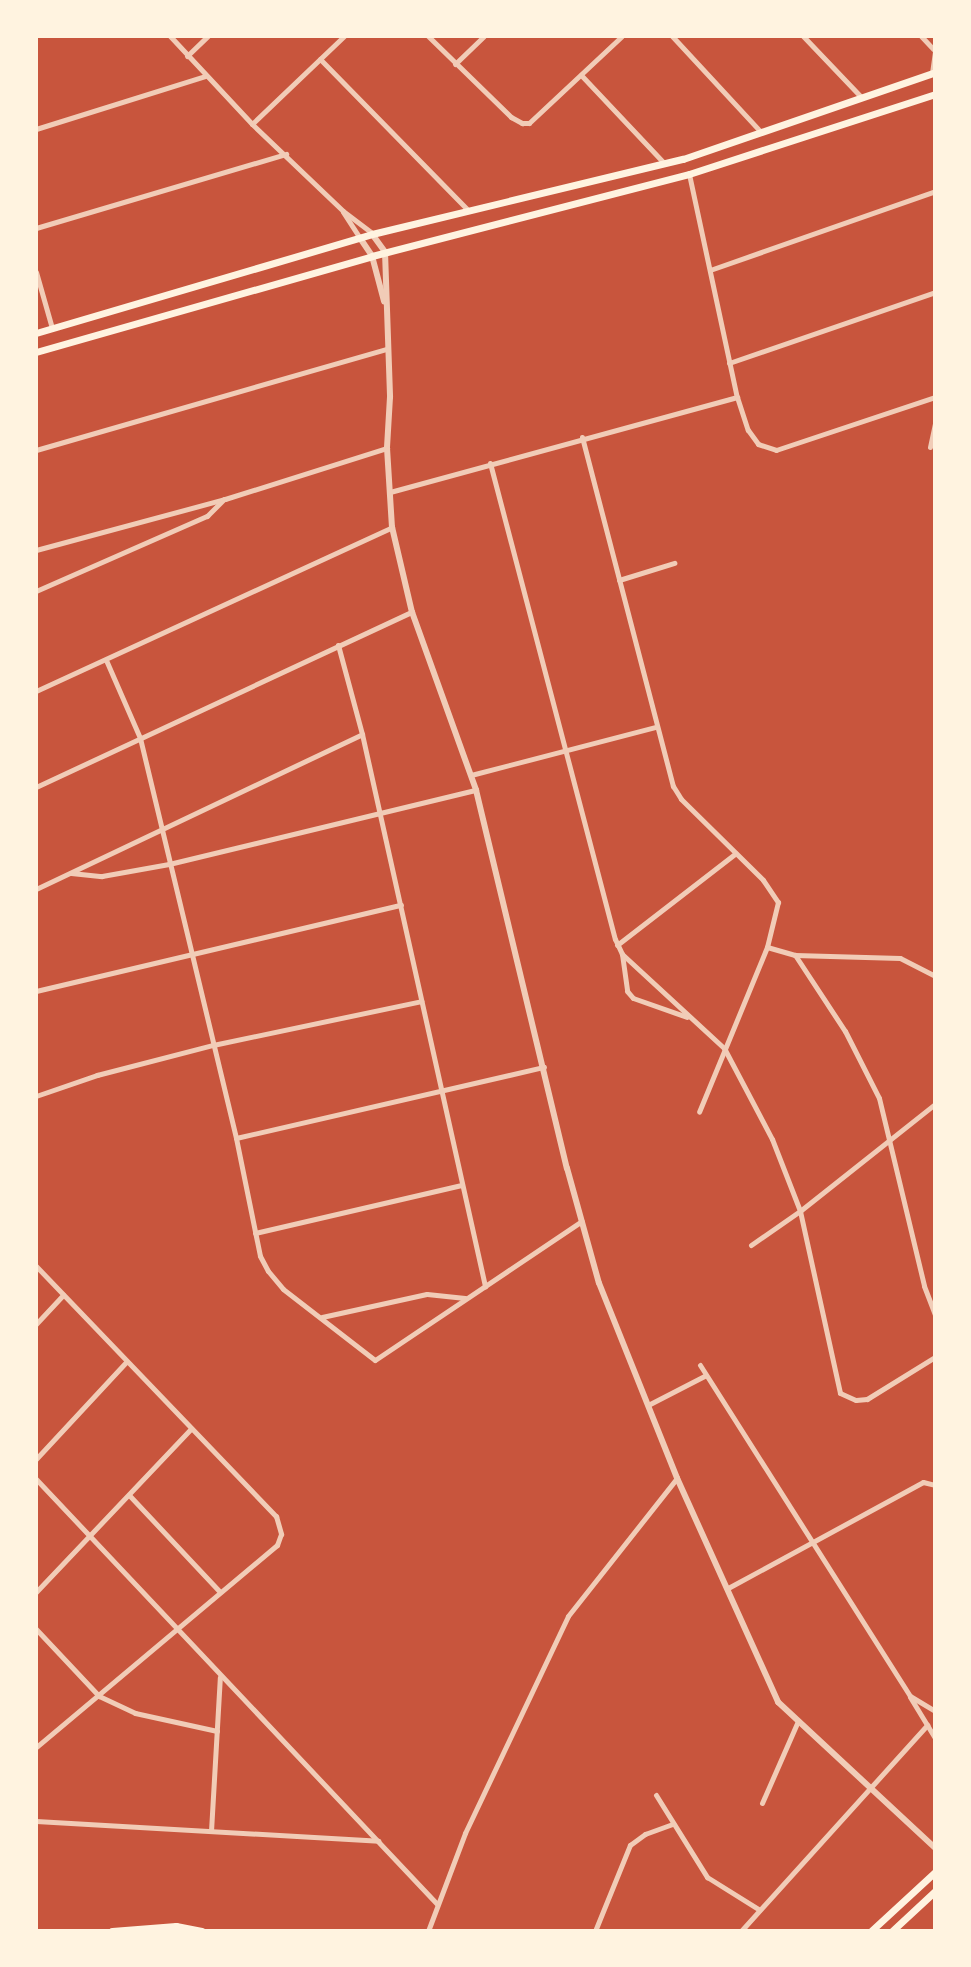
<!DOCTYPE html>
<style>
body{margin:0}
#map{position:relative;width:971px;height:1967px;overflow:hidden;background:#c8553d;font-family:"Exo 2",sans-serif}
div>[style]{position:absolute}
[style*='--x']{left:calc(var(--x)*1px);top:calc(var(--y)*1px);width:calc(var(--w)*1px);rotate:calc(var(--a)*1deg)}
.minor>*{height:5px;margin:-2.5px;padding:0 2.5px;transform-origin:2.5px;border-radius:2.5px;background:#f1ccb7}
.tertiary>*{height:6px;margin:-3px;padding:0 3px;transform-origin:3px;border-radius:3px;background:#f1ccb7}
.secondary>*{height:7px;margin:-3.5px;padding:0 3.5px;transform-origin:3.5px;border-radius:3.5px;background:#fff3e0}
span{translate:-50% -50%;white-space:nowrap;text-align:center;line-height:1.15;-webkit-text-stroke:6px #fff3e0;paint-order:stroke}
.frame{position:absolute;inset:0;border:38px solid #fff3e0;pointer-events:none}
</style>
<div id="map">
<div class="minor">
<i style="--x:170;--y:36;--w:120;--a:47"></i>
<i style="--x:252;--y:124;--w:126;--a:43.7"></i>
<i style="--x:343;--y:211;--w:36;--a:37"></i>
<i style="--x:428;--y:36;--w:116;--a:44.3"></i>
<i style="--x:511;--y:117;--w:13;--a:29"></i>
<i style="--x:522;--y:123;--w:7;--a:0"></i>
<i style="--x:529;--y:123;--w:127;--a:-43.1"></i>
<i style="--x:672;--y:36;--w:131;--a:47.2"></i>
<i style="--x:803;--y:36;--w:84;--a:46.4"></i>
<i style="--x:921;--y:36;--w:18;--a:47"></i>
<i style="--x:187;--y:56;--w:29;--a:-44"></i>
<i style="--x:320;--y:59;--w:210;--a:45.6"></i>
<i style="--x:455;--y:64;--w:40;--a:-44"></i>
<i style="--x:932;--y:73;--w:22;--a:-82"></i>
<i style="--x:581;--y:75;--w:121;--a:46.7"></i>
<i style="--x:252;--y:124;--w:127;--a:-43.7"></i>
<i style="--x:36;--y:129;--w:177;--a:-17.4"></i>
<i style="--x:689;--y:174;--w:228;--a:77.9"></i>
<i style="--x:737;--y:397;--w:35;--a:72"></i>
<i style="--x:748;--y:430;--w:17;--a:54"></i>
<i style="--x:758;--y:444;--w:19;--a:18"></i>
<i style="--x:776;--y:450;--w:168;--a:-18.4"></i>
<i style="--x:343;--y:212;--w:30;--a:57"></i>
<i style="--x:36;--y:228;--w:261;--a:-16.5"></i>
<i style="--x:710;--y:270;--w:238;--a:-19.3"></i>
<i style="--x:36;--y:272;--w:58;--a:74.1"></i>
<i style="--x:729;--y:363;--w:218;--a:-19"></i>
<i style="--x:582;--y:437;--w:361;--a:75.4"></i>
<i style="--x:673;--y:786;--w:15;--a:58"></i>
<i style="--x:681;--y:799;--w:115;--a:44.6"></i>
<i style="--x:763;--y:880;--w:27;--a:56"></i>
<i style="--x:778;--y:902;--w:46;--a:103.7"></i>
<i style="--x:767;--y:947;--w:178;--a:112.4"></i>
<i style="--x:930;--y:447;--w:24;--a:-78"></i>
<i style="--x:36;--y:450;--w:365;--a:-16.1"></i>
<i style="--x:490;--y:463;--w:492;--a:75.3"></i>
<i style="--x:615;--y:939;--w:17;--a:65"></i>
<i style="--x:622;--y:954;--w:37;--a:82"></i>
<i style="--x:627;--y:991;--w:9;--a:49"></i>
<i style="--x:633;--y:998;--w:57;--a:19.4"></i>
<i style="--x:390;--y:492;--w:360;--a:-15.3"></i>
<i style="--x:36;--y:550;--w:196;--a:-15.1"></i>
<i style="--x:225;--y:499;--w:170;--a:-17.5"></i>
<i style="--x:619;--y:580;--w:58;--a:-17.2"></i>
<i style="--x:36;--y:591;--w:187;--a:-23.7"></i>
<i style="--x:207;--y:516;--w:24;--a:-45"></i>
<i style="--x:338;--y:645;--w:92;--a:74.9"></i>
<i style="--x:362;--y:734;--w:566;--a:77.44"></i>
<i style="--x:106;--y:660;--w:85;--a:66.4"></i>
<i style="--x:140;--y:738;--w:411;--a:76.5"></i>
<i style="--x:236;--y:1138;--w:120;--a:78.5"></i>
<i style="--x:260;--y:1256;--w:17;--a:62"></i>
<i style="--x:268;--y:1271;--w:23;--a:50"></i>
<i style="--x:283;--y:1289;--w:116;--a:37.7"></i>
<i style="--x:375;--y:1360;--w:249;--a:-33.9"></i>
<i style="--x:36;--y:691;--w:392;--a:-24.7"></i>
<i style="--x:471;--y:775;--w:190;--a:-14.6"></i>
<i style="--x:36;--y:787;--w:415;--a:-25"></i>
<i style="--x:71;--y:873;--w:31;--a:6"></i>
<i style="--x:102;--y:876;--w:68;--a:-10.2"></i>
<i style="--x:169;--y:864;--w:316;--a:-13.6"></i>
<i style="--x:36;--y:889;--w:361;--a:-25.4"></i>
<i style="--x:617;--y:945;--w:150;--a:-37.7"></i>
<i style="--x:767;--y:947;--w:29;--a:16"></i>
<i style="--x:795;--y:955;--w:105;--a:1.6"></i>
<i style="--x:900;--y:958;--w:39;--a:27"></i>
<i style="--x:622;--y:954;--w:139;--a:42.7"></i>
<i style="--x:724;--y:1048;--w:103;--a:62.2"></i>
<i style="--x:772;--y:1139;--w:77;--a:68.7"></i>
<i style="--x:800;--y:1211;--w:186;--a:77.6"></i>
<i style="--x:840;--y:1393;--w:17;--a:24"></i>
<i style="--x:856;--y:1400;--w:11;--a:-5"></i>
<i style="--x:867;--y:1399;--w:80;--a:-31.7"></i>
<i style="--x:795;--y:955;--w:91;--a:56.7"></i>
<i style="--x:845;--y:1031;--w:75;--a:63.1"></i>
<i style="--x:879;--y:1098;--w:193;--a:76.5"></i>
<i style="--x:924;--y:1286;--w:30;--a:69"></i>
<i style="--x:36;--y:991;--w:375;--a:-13.3"></i>
<i style="--x:36;--y:1096;--w:65;--a:-19"></i>
<i style="--x:97;--y:1075;--w:120;--a:-14.5"></i>
<i style="--x:213;--y:1045;--w:213;--a:-11.9"></i>
<i style="--x:236;--y:1138;--w:316;--a:-13"></i>
<i style="--x:255;--y:1233;--w:212;--a:-13.1"></i>
<i style="--x:751;--y:1245;--w:60;--a:-34.8"></i>
<i style="--x:800;--y:1211;--w:172;--a:-38.4"></i>
<i style="--x:36;--y:1266;--w:347;--a:46.2"></i>
<i style="--x:276;--y:1516;--w:19;--a:74"></i>
<i style="--x:281;--y:1534;--w:12;--a:110"></i>
<i style="--x:277;--y:1545;--w:314;--a:140"></i>
<i style="--x:322;--y:1317;--w:107;--a:-12.4"></i>
<i style="--x:427;--y:1294;--w:38;--a:6"></i>
<i style="--x:36;--y:1324;--w:40;--a:-47"></i>
<i style="--x:700;--y:1365;--w:392;--a:57.6"></i>
<i style="--x:910;--y:1696;--w:29;--a:31"></i>
<i style="--x:648;--y:1405;--w:65;--a:-27.3"></i>
<i style="--x:36;--y:1459;--w:132;--a:-47.1"></i>
<i style="--x:36;--y:1479;--w:584;--a:46.66"></i>
<i style="--x:129;--y:1495;--w:133;--a:46.8"></i>
<i style="--x:728;--y:1588;--w:222;--a:-28.5"></i>
<i style="--x:923;--y:1482;--w:12;--a:14"></i>
<i style="--x:36;--y:1592;--w:224;--a:-46.5"></i>
<i style="--x:36;--y:1629;--w:92;--a:46.8"></i>
<i style="--x:99;--y:1696;--w:40;--a:25"></i>
<i style="--x:135;--y:1713;--w:84;--a:12.4"></i>
<i style="--x:910;--y:1697;--w:48;--a:58.6"></i>
<i style="--x:656;--y:1795;--w:97;--a:58.1"></i>
<i style="--x:707;--y:1877;--w:62;--a:31.9"></i>
<i style="--x:762;--y:1803;--w:90;--a:-66.3"></i>
<i style="--x:36;--y:1821;--w:343;--a:3.3"></i>
<i style="--x:211;--y:1831;--w:154;--a:-86.7"></i>
<i style="--x:428;--y:1931;--w:105;--a:-69.3"></i>
<i style="--x:465;--y:1833;--w:240;--a:-64.6"></i>
<i style="--x:568;--y:1616;--w:176;--a:-51.7"></i>
<i style="--x:595;--y:1931;--w:93;--a:-67.9"></i>
<i style="--x:630;--y:1845;--w:19;--a:-36"></i>
<i style="--x:645;--y:1834;--w:30;--a:-20"></i>
<i style="--x:741;--y:1931;--w:278;--a:-47.9"></i>
</div>
<div class="tertiary">
<i style="--x:372;--y:234;--w:22;--a:54"></i>
<i style="--x:385;--y:252;--w:145;--a:88"></i>
<i style="--x:390;--y:397;--w:51;--a:93.4"></i>
<i style="--x:387;--y:448;--w:79;--a:86.4"></i>
<i style="--x:392;--y:527;--w:87;--a:76.8"></i>
<i style="--x:412;--y:612;--w:189;--a:70.2"></i>
<i style="--x:476;--y:790;--w:389;--a:76.5"></i>
<i style="--x:567;--y:1168;--w:119;--a:74.5"></i>
<i style="--x:599;--y:1283;--w:210;--a:68.2"></i>
<i style="--x:677;--y:1478;--w:246;--a:65.7"></i>
<i style="--x:778;--y:1702;--w:214;--a:42.9"></i>
<i style="--x:360;--y:238;--w:22;--a:56"></i>
<i style="--x:372;--y:256;--w:47;--a:75.1"></i>
</div>
<div class="secondary">
<i style="--x:36;--y:333;--w:350;--a:-16.4"></i>
<i style="--x:372;--y:234;--w:320;--a:-13.6"></i>
<i style="--x:683;--y:159;--w:267;--a:-19"></i>
<i style="--x:36;--y:352;--w:349;--a:-15.9"></i>
<i style="--x:372;--y:256;--w:327;--a:-14.5"></i>
<i style="--x:689;--y:174;--w:259;--a:-18"></i>
<i style="--x:112;--y:1931;--w:64;--a:-4.5"></i>
<i style="--x:176;--y:1926;--w:26;--a:11"></i>
<i style="--x:871;--y:1931;--w:87;--a:-42.7"></i>
<i style="--x:892;--y:1931;--w:59;--a:-42.9"></i>
</div>
<div class="frame"></div>
</div>
